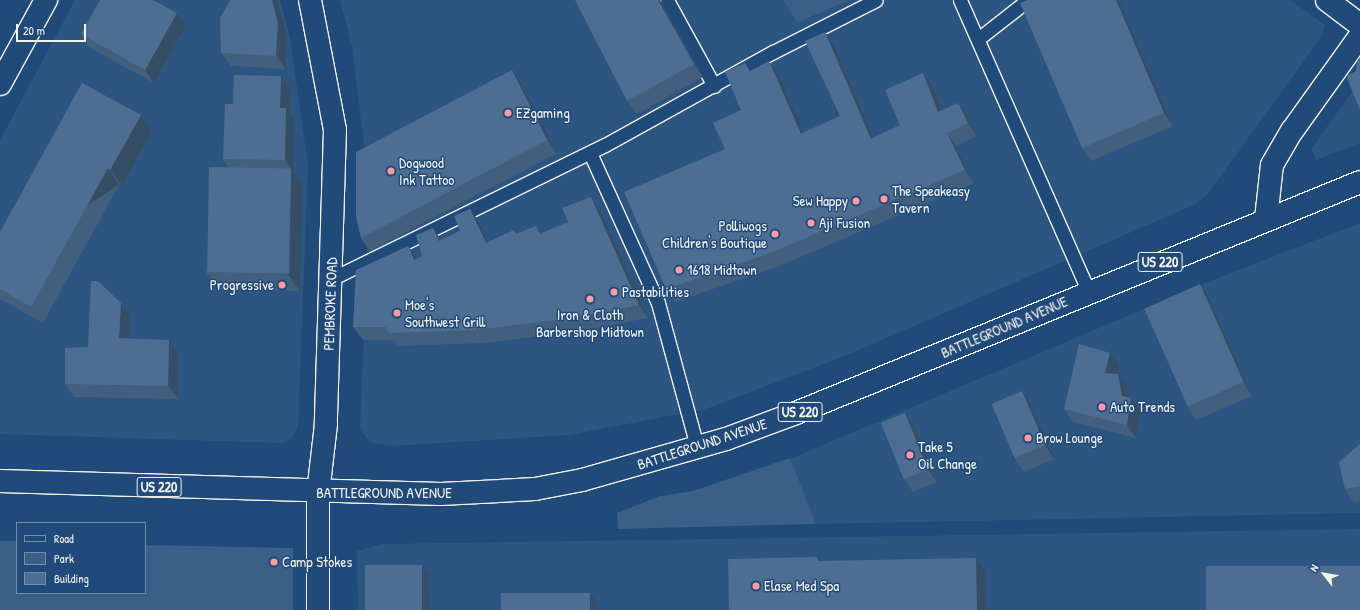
<!DOCTYPE html>
<style>
body{margin:0}
#map{position:relative;width:1360px;height:610px;overflow:hidden;background:#1f4a7a;font-family:"Patrick Hand",sans-serif}
div>[style]{position:absolute}
[style*='--x']{left:calc(var(--x)*1px);top:calc(var(--y)*1px);width:calc(var(--w)*1px);rotate:calc(var(--a)*1deg)}
.built>*{inset:0;background:#2d5581}
.green>*{inset:0;background:#3a5f88}
.roads{filter:drop-shadow(1px 0 #f4f1e8) drop-shadow(-1px 0 #f4f1e8) drop-shadow(0 1px #f4f1e8) drop-shadow(0 -1px #f4f1e8)}
.service>*{height:13px;margin:-6.5px;padding:0 6.5px;transform-origin:6.5px;border-radius:6.5px;background:#1f4a7a}
.minor>*{height:22px;margin:-11px;padding:0 11px;transform-origin:11px;border-radius:11px;background:#1f4a7a}
.secondary>*{height:22px;margin:-11px;padding:0 11px;transform-origin:11px;border-radius:11px;background:#1f4a7a}
.primary>*{height:22px;margin:-11px;padding:0 11px;transform-origin:11px;border-radius:11px;background:#1f4a7a}
.wall>*{inset:0;background:#425f7e}
.shaded-wall>*{inset:0;background:#364d66;transform-origin:0 0}
.building>*{inset:0;background:#4d6e92;transform-origin:0 0}
.dots>*{width:11px;height:11px;translate:-50% -50%;box-sizing:border-box;border:2px solid #1f4a7a;border-radius:50%}
span{translate:-50% -50%;white-space:nowrap;text-align:center;line-height:1.15;-webkit-text-stroke:3px #1f4a7a;paint-order:stroke}
.shield-label span{padding:1px 3px;background:#1f4a7a;border:1px solid;border-radius:3px;-webkit-text-stroke-width:0}
.shield-label{font-size:14px;color:#f4f1e8;font-weight:700}
.poi-label{font-size:15px;color:#f4f1e8}
.left{translate:0 -50%;text-align:left}
.right{translate:-100% -50%;text-align:right}
.street-label{font-size:15px;color:#f4f1e8}
.legend{position:absolute;left:16px;top:522px;width:130px;height:72px;box-sizing:border-box;background:#1f4a7a;border:1px solid #748da6;margin:0;padding:5px 7px;list-style:none;font-size:12px;color:#f4f1e8}
.legend li{display:flex;align-items:center;gap:8px;height:20px}
.legend b{width:20px;border:1px solid #748da6}
.north{position:absolute;left:1304px;top:554px;width:40px;height:40px;-webkit-text-stroke:3px #1f4a7a;paint-order:stroke;rotate:301deg;font-size:11px;font-weight:700;line-height:16px;text-align:center;color:#f4f1e8}
.north::after{content:'';display:block;margin:auto;width:14px;height:18px;background:#f4f1e8;clip-path:polygon(50% 0,100% 100%,50% 72%,0 100%)}
.scale{position:absolute;left:16px;top:24px;width:70px;height:18px;box-sizing:border-box;border:2px solid #f4f1e8;border-top:0;padding-left:5px;font-size:12px;line-height:14px;white-space:nowrap;color:#f4f1e8;-webkit-text-stroke:3px #1f4a7a;paint-order:stroke}
</style>
<div id="map">
<div class="built">
<i style="clip-path:polygon(75px 0,280px 0,290px 38px,308px 165px,298px 428px,292px 438px,283px 443px,0 434px,0 140px)"></i>
<i style="clip-path:polygon(340px 0,783px 0,797px 23px,850px 0,1290px 0,1325px 25px,1322px 36px,1207px 195px,1194px 205px,847px 355px,706px 409px,569px 435px,392px 446px,370px 443px,360px 429px,367px 253px,365px 154px,352px 46px)"></i>
<i style="clip-path:polygon(1360px 81px,1360px 143px,1316px 160px,1311px 149px)"></i>
<i style="clip-path:polygon(1360px 223px,1360px 513px,816px 524px,790px 459px,1205px 283px)"></i>
<i style="clip-path:polygon(1360px 529px,1360px 610px,358px 610px,357px 551px,382px 544px)"></i>
</div>
<div class="green">
<i style="clip-path:polygon(783px 0,850px 0,797px 23px)"></i>
<i style="clip-path:polygon(790px 458px,816px 524px,618px 529px,617px 513px,660px 496px,693px 491px)"></i>
<i style="clip-path:polygon(0 541px,17px 541px,17px 593px,145px 593px,145px 545px,293px 548px,293px 610px,0 610px)"></i>
</div>
<div class="roads">
<div class="service">
<i style="--x:667;--y:0;--w:98;--a:61.3"></i>
<i style="--x:960;--y:0;--w:319;--a:66.2"></i>
<i style="--x:978;--y:39;--w:63;--a:-38"></i>
<i style="--x:590;--y:153;--w:165;--a:65.6"></i>
<i style="--x:658;--y:303;--w:149;--a:74.8"></i>
<i style="--x:331;--y:279;--w:305;--a:-26.1"></i>
<i style="--x:605;--y:145;--w:192;--a:-29"></i>
<i style="--x:773;--y:52;--w:115;--a:-26.8"></i>
</div>
<div class="minor">
<i style="--x:310;--y:0;--w:132;--a:79.1"></i>
<i style="--x:335;--y:130;--w:294;--a:91.8"></i>
<i style="--x:326;--y:424;--w:69;--a:96.6"></i>
<i style="--x:1327;--y:0;--w:41;--a:37.1"></i>
<i style="--x:0;--y:84;--w:96;--a:-61.3"></i>
<i style="--x:1266;--y:219;--w:54;--a:-83.7"></i>
<i style="--x:1272;--y:165;--w:39;--a:-60"></i>
<i style="--x:1292;--y:131;--w:117;--a:-54.4"></i>
</div>
<div class="secondary">
<i style="--x:318;--y:493;--w:117;--a:90"></i>
</div>
<div class="primary">
<i style="--x:0;--y:481;--w:441;--a:1.7"></i>
<i style="--x:441;--y:494;--w:94;--a:-3"></i>
<i style="--x:535;--y:489;--w:48;--a:-10.8"></i>
<i style="--x:582;--y:480;--w:150;--a:-15.9"></i>
<i style="--x:726;--y:439;--w:75;--a:-20.4"></i>
<i style="--x:796;--y:413;--w:609;--a:-22.27"></i>
</div>
</div>
<div class="wall">
<i style="clip-path:polygon(660px 0,703px 77px,637px 114px,627px 101px)"></i>
<i style="clip-path:polygon(1119px 0,1173px 126px,1091px 161px,1082px 148px)"></i>
<i style="clip-path:polygon(177px 13px,186px 26px,154px 83px,90px 48px,81px 34px)"></i>
<i style="clip-path:polygon(287px 36px,286px 69px,231px 66px,221px 53px)"></i>
<i style="clip-path:polygon(834px 45px,874px 137px,900px 125px,932px 86px,942px 110px,958px 103px,968px 116px,977px 136px,956px 146px,974px 183px,777px 267px,675px 302px,666px 289px,741px 110px,751px 71px,778px 74px,803px 132px,840px 116px)"></i>
<i style="clip-path:polygon(521px 83px,557px 153px,370px 251px,361px 238px)"></i>
<i style="clip-path:polygon(291px 89px,290px 114px,295px 121px,294px 173px,303px 186px,300px 291px,217px 289px,206px 272px,229px 168px,223px 159px,233px 104px)"></i>
<i style="clip-path:polygon(141px 115px,152px 131px,122px 186px,119px 185px,43px 323px,0 299px,0 232px)"></i>
<i style="clip-path:polygon(591px 197px,600px 210px,648px 318px,582px 331px,485px 343px,398px 346px,394px 340px,363px 340px,353px 327px,408px 246px,417px 259px,422px 256px,433px 228px,441px 240px,460px 231px,470px 209px,479px 222px,489px 242px,514px 230px,516px 234px,536px 226px,541px 233px,568px 222px)"></i>
<i style="clip-path:polygon(1209px 298px,1252px 396px,1196px 420px,1187px 407px)"></i>
<i style="clip-path:polygon(130px 316px,129px 339px,169px 340px,178px 353px,178px 399px,74px 397px,65px 384px,88px 347px)"></i>
<i style="clip-path:polygon(1119px 366px,1117px 374px,1128px 387px,1129px 398px,1141px 411px,1136px 438px,1073px 422px,1064px 409px)"></i>
<i style="clip-path:polygon(1022px 391px,1031px 404px,1054px 459px,1024px 472px,1015px 459px)"></i>
<i style="clip-path:polygon(914px 426px,937px 482px,913px 492px,904px 479px)"></i>
<i style="clip-path:polygon(1360px 444px,1360px 501px,1354px 503px,1345px 489px)"></i>
</div>
<div class="shaded-wall">
<i style="clip-path:polygon(272px 0,277px 0,287px 36px,286px 69px,276px 56px)"></i>
<i style="clip-path:polygon(658px 0,660px 0,703px 77px,694px 64px)"></i>
<i style="clip-path:polygon(1116px 0,1119px 0,1173px 126px,1164px 113px)"></i>
<i style="clip-path:polygon(177px 13px,186px 26px,154px 83px,145px 70px)"></i>
<i style="clip-path:polygon(825px 32px,834px 45px,880px 152px,871px 139px)"></i>
<i style="clip-path:polygon(769px 61px,778px 74px,810px 147px,801px 134px)"></i>
<i style="clip-path:polygon(512px 70px,521px 83px,557px 153px,547px 140px)"></i>
<i style="clip-path:polygon(923px 73px,932px 86px,948px 125px,938px 112px)"></i>
<i style="clip-path:polygon(281px 76px,291px 89px,290px 114px,295px 121px,294px 173px,303px 186px,300px 291px,288px 275px,291px 170px,285px 160px,280px 108px)"></i>
<i style="clip-path:polygon(958px 103px,968px 116px,977px 136px,968px 123px)"></i>
<i style="clip-path:polygon(141px 115px,152px 131px,122px 186px,110px 170px)"></i>
<i style="clip-path:polygon(947px 133px,956px 146px,974px 183px,965px 170px)"></i>
<i style="left:108px;top:168px;width:20px;height:159px;rotate:57deg"></i>
<i style="clip-path:polygon(591px 197px,600px 210px,648px 318px,639px 305px)"></i>
<i style="clip-path:polygon(470px 209px,479px 222px,495px 256px,486px 243px)"></i>
<i style="clip-path:polygon(536px 226px,545px 239px,540px 234px)"></i>
<i style="clip-path:polygon(433px 228px,442px 242px,439px 241px)"></i>
<i style="clip-path:polygon(408px 246px,417px 259px,414px 260px)"></i>
<i style="clip-path:polygon(1200px 284px,1209px 298px,1252px 396px,1243px 382px)"></i>
<i style="clip-path:polygon(121px 303px,130px 316px,128px 352px,119px 338px)"></i>
<i style="clip-path:polygon(169px 340px,178px 353px,178px 399px,168px 386px)"></i>
<i style="clip-path:polygon(1110px 353px,1119px 366px,1114px 386px,1105px 373px)"></i>
<i style="clip-path:polygon(1118px 374px,1128px 387px,1130px 404px,1131px 398px,1141px 411px,1136px 438px,1127px 425px)"></i>
<i style="clip-path:polygon(1022px 391px,1031px 404px,1054px 459px,1045px 445px)"></i>
<i style="clip-path:polygon(905px 413px,914px 426px,937px 482px,928px 469px)"></i>
<i style="clip-path:polygon(976px 558px,985px 571px,985px 610px,977px 610px)"></i>
<i style="clip-path:polygon(422px 565px,428px 574px,429px 610px,422px 610px)"></i>
<i style="clip-path:polygon(590px 593px,596px 602px,596px 610px,590px 610px)"></i>
</div>
<div class="building">
<i style="clip-path:polygon(100px 0,153px 0,177px 13px,145px 70px,81px 34px)"></i>
<i style="clip-path:polygon(230px 0,272px 0,278px 23px,276px 56px,221px 53px,220px 18px)"></i>
<i style="clip-path:polygon(575px 0,658px 0,694px 64px,627px 101px)"></i>
<i style="clip-path:polygon(1028px 0,1116px 0,1164px 113px,1082px 148px,1020px 3px)"></i>
<i style="clip-path:polygon(825px 32px,871px 139px,900px 125px,885px 90px,923px 73px,938px 112px,958px 103px,968px 123px,947px 133px,965px 170px,768px 254px,666px 289px,624px 192px,725px 149px,713px 123px,741px 110px,725px 72px,745px 63px,750px 71px,769px 61px,801px 134px,840px 116px,805px 41px)"></i>
<i style="clip-path:polygon(1360px 57px,1360px 110px,1346px 76px,1356px 71px,1357px 61px)"></i>
<i style="clip-path:polygon(512px 70px,547px 140px,361px 238px,356px 217px,356px 152px)"></i>
<i style="clip-path:polygon(234px 75px,281px 76px,280px 108px,286px 108px,285px 160px,223px 159px,225px 104px,233px 104px)"></i>
<i style="clip-path:polygon(82px 83px,141px 115px,110px 170px,108px 168px,31px 307px,0 289px,0 232px)"></i>
<i style="left:209px;top:167px;width:82px;height:105px;rotate:1deg"></i>
<i style="clip-path:polygon(591px 197px,639px 305px,573px 318px,475px 330px,389px 333px,386px 327px,353px 327px,356px 270px,408px 246px,414px 260px,422px 256px,416px 235px,433px 228px,439px 241px,460px 231px,454px 216px,470px 209px,486px 243px,514px 230px,516px 234px,536px 226px,540px 234px,568px 222px,562px 208px)"></i>
<i style="clip-path:polygon(91px 281px,98px 281px,121px 303px,119px 338px,169px 340px,168px 386px,65px 384px,65px 348px,88px 347px)"></i>
<i style="left:1200px;top:284px;width:107px;height:61px;rotate:66deg"></i>
<i style="clip-path:polygon(1079px 344px,1110px 353px,1105px 373px,1118px 374px,1122px 396px,1131px 398px,1127px 425px,1064px 409px)"></i>
<i style="left:1022px;top:391px;width:59px;height:33px;rotate:67deg"></i>
<i style="left:905px;top:413px;width:61px;height:26px;rotate:68deg"></i>
<i style="clip-path:polygon(1360px 444px,1360px 486px,1345px 489px,1339px 462px)"></i>
<i style="clip-path:polygon(817px 557px,818px 561px,976px 558px,977px 610px,729px 610px,728px 559px)"></i>
<i style="left:365px;top:565px;width:57px;height:45px"></i>
<i style="left:1360px;top:566px;width:44px;height:154px;rotate:90deg"></i>
<i style="left:501px;top:593px;width:89px;height:17px"></i>
</div>
<div class="dots">
<i style="left:508px;top:113px;background:#ff9aa2"></i>
<i style="left:391px;top:171px;background:#ff9aa2"></i>
<i style="left:884px;top:199px;background:#ff9aa2"></i>
<i style="left:856px;top:201px;background:#ff9aa2"></i>
<i style="left:811px;top:223px;background:#ff9aa2"></i>
<i style="left:775px;top:234px;background:#ff9aa2"></i>
<i style="left:679px;top:270px;background:#ff9aa2"></i>
<i style="left:282px;top:285px;background:#ff9aa2"></i>
<i style="left:614px;top:292px;background:#ff9aa2"></i>
<i style="left:590px;top:299px;background:#ff9aa2"></i>
<i style="left:397px;top:313px;background:#ff9aa2"></i>
<i style="left:1102px;top:407px;background:#ff9aa2"></i>
<i style="left:1028px;top:438px;background:#ff9aa2"></i>
<i style="left:910px;top:455px;background:#ff9aa2"></i>
<i style="left:274px;top:562px;background:#ff9aa2"></i>
<i style="left:756px;top:586px;background:#ff9aa2"></i>
</div>
<div class="shield-label">
<span style="left:1160px;top:262px">US 220</span>
<span style="left:800px;top:412px">US 220</span>
<span style="left:159px;top:487px">US 220</span>
</div>
<div class="poi-label">
<span class="left" style="left:516px;top:113px">EZgaming</span>
<span class="left" style="left:399px;top:171px">Dogwood<br>Ink Tattoo</span>
<span class="left" style="left:892px;top:199px">The Speakeasy<br>Tavern</span>
<span class="right" style="left:848px;top:201px">Sew Happy</span>
<span class="left" style="left:819px;top:223px">Aji Fusion</span>
<span class="right" style="left:767px;top:234px">Polliwogs<br>Children's Boutique</span>
<span class="left" style="left:687px;top:270px">1618 Midtown</span>
<span class="right" style="left:274px;top:285px">Progressive</span>
<span class="left" style="left:622px;top:292px">Pastabilities</span>
<span class="left" style="left:405px;top:313px">Moe's<br>Southwest Grill</span>
<span style="left:590px;top:323px">Iron &amp; Cloth<br>Barbershop Midtown</span>
<span class="left" style="left:1110px;top:407px">Auto Trends</span>
<span class="left" style="left:1036px;top:438px">Brow Lounge</span>
<span class="left" style="left:918px;top:455px">Take 5<br>Oil Change</span>
<span class="left" style="left:282px;top:562px">Camp Stokes</span>
<span class="left" style="left:764px;top:586px">Elase Med Spa</span>
</div>
<div class="street-label">
<span style="left:330px;top:304px;rotate:-88deg">PEMBROKE ROAD</span>
<span style="left:1004px;top:327px;rotate:-23deg">BATTLEGROUND AVENUE</span>
<span style="left:702px;top:444px;rotate:-18deg">BATTLEGROUND AVENUE</span>
<span style="left:384px;top:493px">BATTLEGROUND AVENUE</span>
</div>
<ul class="legend">
<li><b style="height:5px;background:#1f4a7a"></b>Road</li>
<li><b style="height:11px;background:#3a5f88"></b>Park</li>
<li><b style="height:11px;background:#4d6e92"></b>Building</li>
</ul>
<div class="north">N</div>
<div class="scale">20 m</div>
</div>
